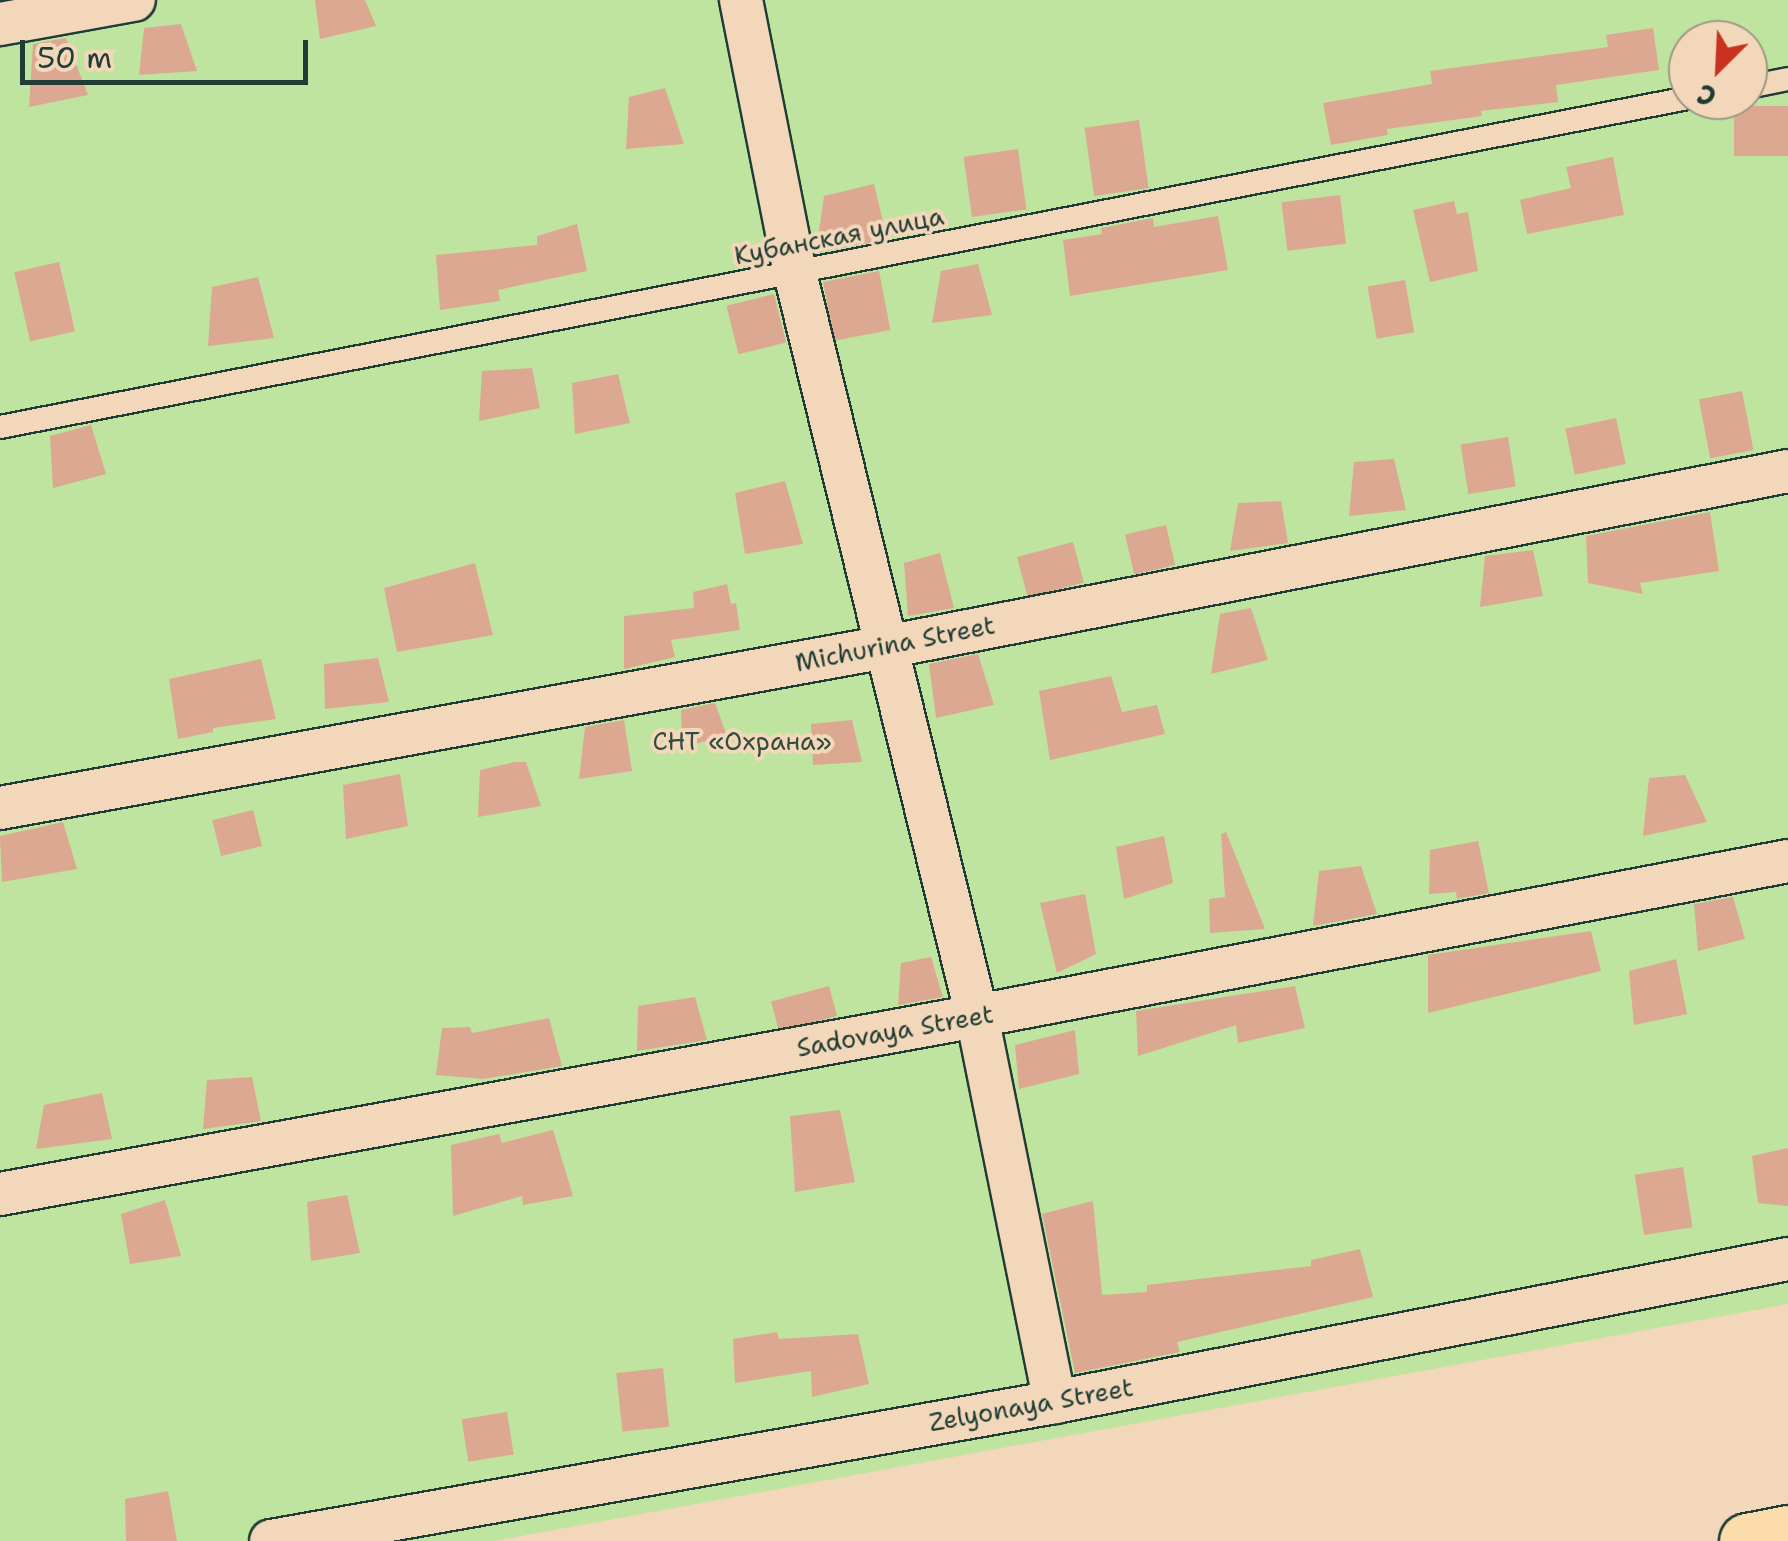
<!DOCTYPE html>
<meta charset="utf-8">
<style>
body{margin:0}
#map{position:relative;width:1788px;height:1541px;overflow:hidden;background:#f3d7ba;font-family:"Shantell Sans",sans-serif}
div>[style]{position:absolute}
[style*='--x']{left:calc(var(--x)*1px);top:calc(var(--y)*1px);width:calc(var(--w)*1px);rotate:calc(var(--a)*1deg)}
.green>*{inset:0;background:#bee49f}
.building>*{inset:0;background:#dda892;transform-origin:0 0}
.roads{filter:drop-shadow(2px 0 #1f3d34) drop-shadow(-2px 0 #1f3d34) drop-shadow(0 2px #1f3d34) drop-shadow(0 -2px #1f3d34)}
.service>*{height:22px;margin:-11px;padding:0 11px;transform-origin:11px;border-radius:11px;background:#f3d7ba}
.minor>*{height:42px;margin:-21px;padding:0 21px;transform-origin:21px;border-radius:21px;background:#f3d7ba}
.trunk>*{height:55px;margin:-27.5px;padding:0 27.5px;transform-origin:27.5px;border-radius:27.5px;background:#fddcac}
span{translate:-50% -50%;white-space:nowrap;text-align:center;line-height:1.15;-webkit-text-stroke:8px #f3d7ba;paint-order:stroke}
.street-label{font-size:25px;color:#1f3d34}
.park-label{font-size:25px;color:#2f4e3f}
.north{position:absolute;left:1668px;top:20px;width:100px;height:100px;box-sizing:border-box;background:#f3d7ba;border:2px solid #9e9984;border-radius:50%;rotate:204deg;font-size:28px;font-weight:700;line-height:40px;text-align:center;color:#1f3d34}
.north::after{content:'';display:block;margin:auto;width:35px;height:45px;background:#c8321e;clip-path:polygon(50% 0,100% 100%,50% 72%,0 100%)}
.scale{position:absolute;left:20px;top:40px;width:288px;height:45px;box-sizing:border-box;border:5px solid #1f3d34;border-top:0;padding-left:12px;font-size:30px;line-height:35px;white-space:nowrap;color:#1f3d34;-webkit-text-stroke:8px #f3d7ba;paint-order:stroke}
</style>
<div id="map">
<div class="green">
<i style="clip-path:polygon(evenodd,0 0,1788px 0,1788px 1304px,494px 1541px,0 1541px,0 0,1688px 40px,1748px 40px,1748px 100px,1688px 100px,1688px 40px)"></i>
</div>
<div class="building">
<i style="clip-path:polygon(315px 0,365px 0,376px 26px,320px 39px)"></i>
<i style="clip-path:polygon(181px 24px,197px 71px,139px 75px,144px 28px)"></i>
<i style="clip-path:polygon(1653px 28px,1659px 70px,1556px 85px,1558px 102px,1481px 111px,1482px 116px,1387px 129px,1388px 135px,1331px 145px,1323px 103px,1432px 84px,1430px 71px,1608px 47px,1606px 35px)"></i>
<i style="clip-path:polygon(66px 38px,88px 95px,29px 107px,33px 44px)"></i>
<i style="clip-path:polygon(665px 88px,684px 144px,626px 149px,629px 97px)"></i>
<i style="left:1788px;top:106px;width:50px;height:54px;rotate:90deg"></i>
<i style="left:1139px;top:120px;width:69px;height:55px;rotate:82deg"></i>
<i style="left:1018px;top:149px;width:61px;height:55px;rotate:82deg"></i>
<i style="clip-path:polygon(1613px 157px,1624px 215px,1527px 234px,1520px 200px,1571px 188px,1566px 167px)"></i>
<i style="clip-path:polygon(874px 184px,885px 230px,871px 234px,873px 242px,816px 253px,824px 196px)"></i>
<i style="left:1340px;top:195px;width:49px;height:59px;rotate:83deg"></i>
<i style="clip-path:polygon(1454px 201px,1457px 214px,1468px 212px,1478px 271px,1430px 282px,1413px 210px)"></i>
<i style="clip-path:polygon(1218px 216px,1228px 270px,1070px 296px,1063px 240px,1102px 234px,1101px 228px,1153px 218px,1154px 227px)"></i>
<i style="clip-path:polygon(577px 224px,587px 271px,498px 290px,500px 301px,440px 310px,436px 255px,537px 245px,537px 236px)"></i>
<i style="left:59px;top:262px;width:71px;height:46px;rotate:77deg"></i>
<i style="clip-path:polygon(978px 264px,992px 315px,932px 323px,941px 271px)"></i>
<i style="left:879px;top:271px;width:60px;height:57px;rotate:79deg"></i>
<i style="clip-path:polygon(258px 277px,274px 338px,208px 346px,212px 287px)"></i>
<i style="left:1405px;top:280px;width:53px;height:38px;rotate:80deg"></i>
<i style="left:774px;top:294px;width:50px;height:49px;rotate:76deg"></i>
<i style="clip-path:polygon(532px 368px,540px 408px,479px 421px,482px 371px)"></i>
<i style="clip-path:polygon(618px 374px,630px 423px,575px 434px,572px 383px)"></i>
<i style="left:1742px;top:391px;width:60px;height:44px;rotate:79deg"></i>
<i style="left:1616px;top:418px;width:47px;height:52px;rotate:78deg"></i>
<i style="clip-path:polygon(91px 425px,106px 474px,53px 488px,50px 436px)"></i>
<i style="left:1508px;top:437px;width:50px;height:48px;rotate:81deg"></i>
<i style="clip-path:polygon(1394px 459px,1406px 510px,1349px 516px,1354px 462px)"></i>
<i style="clip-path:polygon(785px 481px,803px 544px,745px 554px,735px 493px)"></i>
<i style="clip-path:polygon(1281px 501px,1288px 543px,1230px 551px,1238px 503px)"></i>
<i style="clip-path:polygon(1710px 512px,1719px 571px,1640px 583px,1643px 594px,1588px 583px,1586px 536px)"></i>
<i style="left:1166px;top:525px;width:41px;height:42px;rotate:77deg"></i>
<i style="left:1073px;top:542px;width:42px;height:58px;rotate:75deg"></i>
<i style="clip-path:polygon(1533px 550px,1543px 596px,1480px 607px,1485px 556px)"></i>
<i style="clip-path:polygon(940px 553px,954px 608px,908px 616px,904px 563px)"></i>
<i style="clip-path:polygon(475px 563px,493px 635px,397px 652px,384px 588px)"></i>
<i style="clip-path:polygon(727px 584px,731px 604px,736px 603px,740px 630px,671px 640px,675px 657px,624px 669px,624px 616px,694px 608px,693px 592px)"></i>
<i style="clip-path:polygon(1251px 608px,1268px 660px,1211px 674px,1220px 614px)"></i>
<i style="clip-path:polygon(978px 654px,994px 705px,936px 718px,929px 664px)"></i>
<i style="clip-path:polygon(378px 658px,389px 702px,325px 709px,324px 664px)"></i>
<i style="clip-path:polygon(261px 659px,276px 719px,213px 728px,213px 732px,178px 739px,169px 679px)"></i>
<i style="clip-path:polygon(1111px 676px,1122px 712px,1157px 705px,1165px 734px,1050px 760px,1039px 691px)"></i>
<i style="clip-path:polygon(715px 703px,727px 736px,682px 747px,681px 710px)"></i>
<i style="clip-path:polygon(624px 720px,632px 771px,579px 779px,585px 727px)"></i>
<i style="clip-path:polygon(852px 720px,862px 762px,813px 765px,811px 724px)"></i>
<i style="clip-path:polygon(515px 762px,526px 762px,541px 806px,478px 817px,480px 770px)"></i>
<i style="clip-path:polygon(400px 774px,408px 826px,346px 839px,343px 785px)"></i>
<i style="clip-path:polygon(1685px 775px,1707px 822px,1643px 836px,1649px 778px)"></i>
<i style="left:253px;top:810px;width:37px;height:42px;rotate:76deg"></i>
<i style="clip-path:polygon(63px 822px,77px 869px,2px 882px,0 836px)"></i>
<i style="clip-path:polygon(1226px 832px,1265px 929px,1210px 933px,1209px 899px,1225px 897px,1221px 834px)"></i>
<i style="clip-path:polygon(1164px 836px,1173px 883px,1124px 899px,1116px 847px)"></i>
<i style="clip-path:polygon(1478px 841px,1489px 893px,1457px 899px,1456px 892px,1429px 894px,1430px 850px)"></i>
<i style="clip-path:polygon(1361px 866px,1377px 914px,1313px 926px,1319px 871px)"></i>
<i style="clip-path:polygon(1085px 894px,1096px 954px,1057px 973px,1040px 903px)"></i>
<i style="clip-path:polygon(1733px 897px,1745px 939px,1698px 951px,1694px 904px)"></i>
<i style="clip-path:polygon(1591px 931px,1601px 971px,1428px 1013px,1428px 955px)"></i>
<i style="clip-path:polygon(931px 957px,943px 997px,898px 1005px,901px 963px)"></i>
<i style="clip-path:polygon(1676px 959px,1687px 1014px,1634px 1025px,1629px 971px)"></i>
<i style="left:829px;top:986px;width:31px;height:60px;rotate:75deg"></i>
<i style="clip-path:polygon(1295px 986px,1305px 1028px,1238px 1043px,1236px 1025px,1138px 1056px,1136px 1011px)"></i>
<i style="clip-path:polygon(695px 997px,707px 1040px,637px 1051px,638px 1006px)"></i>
<i style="clip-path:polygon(549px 1018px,562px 1066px,483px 1079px,436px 1075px,442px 1028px,470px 1027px,472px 1033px)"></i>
<i style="clip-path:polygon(1075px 1030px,1079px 1074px,1019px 1089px,1015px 1045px)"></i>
<i style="clip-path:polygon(252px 1077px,261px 1121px,203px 1129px,207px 1080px)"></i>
<i style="clip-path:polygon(102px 1093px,112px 1139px,36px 1149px,44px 1105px)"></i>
<i style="clip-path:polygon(840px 1110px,855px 1182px,795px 1192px,790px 1116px)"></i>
<i style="clip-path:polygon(553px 1130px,573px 1196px,523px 1205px,522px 1196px,453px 1216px,451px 1145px,499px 1134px,502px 1143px)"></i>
<i style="clip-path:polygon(1788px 1148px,1788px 1206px,1758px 1203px,1752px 1156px)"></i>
<i style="left:1683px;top:1167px;width:61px;height:49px;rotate:81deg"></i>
<i style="clip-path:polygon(347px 1195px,360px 1253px,311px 1261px,307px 1202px)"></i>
<i style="clip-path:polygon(165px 1200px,181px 1256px,130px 1264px,121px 1214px)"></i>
<i style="clip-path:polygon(1093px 1201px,1102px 1295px,1147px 1292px,1147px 1285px,1311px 1266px,1311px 1260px,1360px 1249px,1373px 1297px,1177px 1342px,1180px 1352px,1075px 1373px,1042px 1214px)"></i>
<i style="clip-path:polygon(777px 1332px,779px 1339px,858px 1334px,869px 1384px,812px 1397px,811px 1371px,735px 1383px,733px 1339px)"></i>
<i style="left:663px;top:1368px;width:59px;height:47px;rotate:84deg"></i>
<i style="left:507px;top:1412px;width:43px;height:46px;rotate:81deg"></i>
<i style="clip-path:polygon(168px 1491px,177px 1541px,126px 1541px,125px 1499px)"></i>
</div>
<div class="roads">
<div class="service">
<i style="--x:1748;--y:87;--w:41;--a:-11.3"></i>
<i style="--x:0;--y:427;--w:1720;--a:-11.03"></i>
</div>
<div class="minor">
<i style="--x:741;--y:0;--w:278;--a:78.8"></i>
<i style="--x:795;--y:273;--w:765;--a:76.24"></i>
<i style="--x:977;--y:1016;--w:394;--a:78.6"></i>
<i style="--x:0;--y:24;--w:136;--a:-10.2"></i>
<i style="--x:0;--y:808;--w:901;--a:-10.3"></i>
<i style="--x:886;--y:647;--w:919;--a:-11.04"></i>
<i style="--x:0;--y:1194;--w:993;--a:-10.33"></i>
<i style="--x:977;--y:1016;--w:826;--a:-10.82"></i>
<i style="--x:271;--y:1541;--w:796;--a:-10.05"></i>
<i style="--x:1055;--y:1402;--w:747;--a:-11.04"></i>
</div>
<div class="trunk">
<i style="--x:1747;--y:1541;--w:42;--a:-11"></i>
</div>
</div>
<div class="street-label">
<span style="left:839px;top:236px;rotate:-11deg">Кубанская улица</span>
<span style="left:895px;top:644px;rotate:-11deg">Michurina Street</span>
<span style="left:895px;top:1031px;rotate:-10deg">Sadovaya Street</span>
<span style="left:1031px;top:1405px;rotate:-10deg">Zelyonaya Street</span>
</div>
<div class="park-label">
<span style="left:742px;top:741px">СНТ «Охрана»</span>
</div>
<div class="north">С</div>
<div class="scale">50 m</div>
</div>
